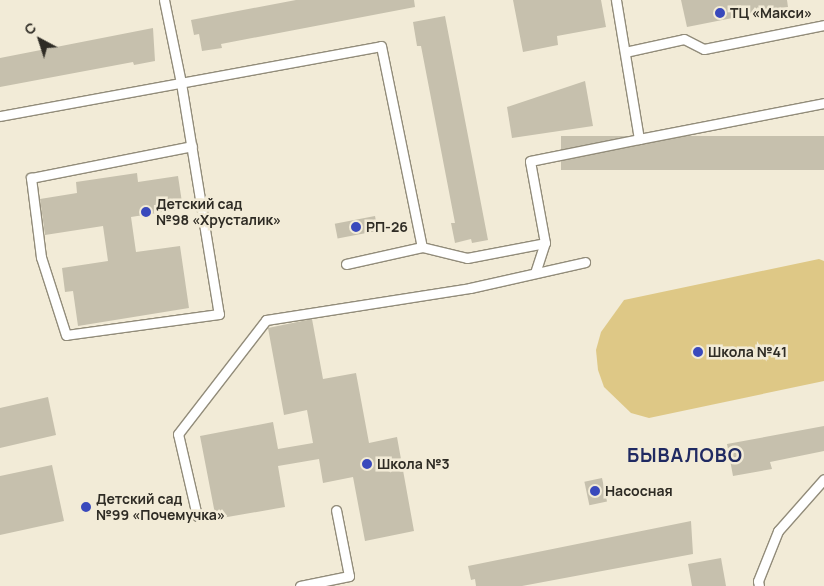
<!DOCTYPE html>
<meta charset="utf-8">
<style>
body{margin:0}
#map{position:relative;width:824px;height:586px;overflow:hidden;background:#f2ebd7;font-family:Manrope,sans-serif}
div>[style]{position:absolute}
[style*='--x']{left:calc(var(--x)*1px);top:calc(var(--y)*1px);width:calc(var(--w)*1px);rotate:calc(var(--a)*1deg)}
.green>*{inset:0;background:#dec886}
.building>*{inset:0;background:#c6c0ad;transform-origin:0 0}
.roads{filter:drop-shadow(1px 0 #928c7a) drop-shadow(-1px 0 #928c7a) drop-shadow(0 1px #928c7a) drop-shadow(0 -1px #928c7a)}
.service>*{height:9px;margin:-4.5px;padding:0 4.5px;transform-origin:4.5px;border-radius:4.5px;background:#fff}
.dots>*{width:14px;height:14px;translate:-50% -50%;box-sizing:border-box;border:2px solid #f2ebd7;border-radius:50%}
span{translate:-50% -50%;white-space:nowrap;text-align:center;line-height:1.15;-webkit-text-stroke:5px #f2ebd7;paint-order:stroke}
.poi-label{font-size:14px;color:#2f2c25;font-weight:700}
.left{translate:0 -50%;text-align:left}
.district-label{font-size:19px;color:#202a62;font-weight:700;letter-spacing:1px}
.north{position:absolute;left:15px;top:15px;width:50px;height:50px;-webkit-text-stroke:4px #f2ebd7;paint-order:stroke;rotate:320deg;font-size:14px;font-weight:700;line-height:20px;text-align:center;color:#2f2c25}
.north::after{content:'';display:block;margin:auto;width:18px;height:22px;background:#2f2c25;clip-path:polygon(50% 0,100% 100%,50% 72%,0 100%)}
</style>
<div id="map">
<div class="green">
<i style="clip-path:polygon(819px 259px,824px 261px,824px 381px,649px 418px,631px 413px,604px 387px,598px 370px,596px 350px,601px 332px,624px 300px)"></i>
</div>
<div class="building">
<i style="clip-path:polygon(296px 0,414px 0,415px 7px,221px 44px,222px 48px,202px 51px,199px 34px,194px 35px,191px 20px)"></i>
<i style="clip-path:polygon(513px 0,601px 0,606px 27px,557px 36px,558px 45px,523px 52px)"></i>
<i style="clip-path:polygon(681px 0,787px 0,788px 7px,687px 27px)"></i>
<i style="clip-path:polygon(445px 16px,488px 240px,472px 243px,471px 239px,455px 243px,451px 223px,455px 223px,421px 46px,417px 46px,413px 22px)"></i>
<i style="clip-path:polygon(153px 28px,155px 61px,134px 65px,133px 62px,0 87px,0 58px)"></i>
<i style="clip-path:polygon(585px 81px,593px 126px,512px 138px,507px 107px)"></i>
<i style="left:824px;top:136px;width:34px;height:263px;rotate:90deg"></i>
<i style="clip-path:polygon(137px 173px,138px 182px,178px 176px,183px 209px,131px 217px,136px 252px,180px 246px,189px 308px,78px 326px,73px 291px,65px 292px,62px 268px,108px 261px,103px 226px,45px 235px,40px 199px,77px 193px,76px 182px)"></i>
<i style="left:375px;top:216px;width:15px;height:41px;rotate:79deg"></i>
<i style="clip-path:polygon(312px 319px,323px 379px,356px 373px,369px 443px,397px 437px,414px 531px,365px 541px,353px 477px,323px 483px,319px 459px,278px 466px,285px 507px,216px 519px,200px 436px,273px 422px,278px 449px,313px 443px,307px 410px,284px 415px,268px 328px)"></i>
<i style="clip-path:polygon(48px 397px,56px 435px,0 448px,0 408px)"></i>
<i style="clip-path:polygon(824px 426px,824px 451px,770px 462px,772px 469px,733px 476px,727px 444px)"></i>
<i style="clip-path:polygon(52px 465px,64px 521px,0 535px,0 476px)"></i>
<i style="left:602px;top:478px;width:24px;height:18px;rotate:78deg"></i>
<i style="clip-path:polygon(691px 521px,693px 554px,522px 586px,476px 586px,475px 579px,471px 580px,468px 566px)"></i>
<i style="clip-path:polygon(721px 558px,726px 586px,692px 586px,688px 564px)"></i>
</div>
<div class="roads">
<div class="service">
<i style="--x:164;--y:0;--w:85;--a:78.4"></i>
<i style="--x:181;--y:83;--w:234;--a:80.7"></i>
<i style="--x:219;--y:314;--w:154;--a:172.2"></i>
<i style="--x:66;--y:335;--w:82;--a:-107.8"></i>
<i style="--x:41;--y:257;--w:80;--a:-97.2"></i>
<i style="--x:31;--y:178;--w:164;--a:-11.2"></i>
<i style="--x:625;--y:52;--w:60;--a:-12.4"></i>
<i style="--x:684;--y:39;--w:22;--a:27"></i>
<i style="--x:704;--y:49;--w:122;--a:-11.3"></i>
<i style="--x:0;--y:116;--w:387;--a:-10.4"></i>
<i style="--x:381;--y:46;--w:205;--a:78.5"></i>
<i style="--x:422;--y:247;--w:46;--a:13.7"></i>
<i style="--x:467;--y:258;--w:79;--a:-10.9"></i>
<i style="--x:639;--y:139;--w:188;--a:-11"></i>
<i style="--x:346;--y:264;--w:78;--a:-12.6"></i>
<i style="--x:535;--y:273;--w:32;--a:-72"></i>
<i style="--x:545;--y:243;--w:83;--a:-100.4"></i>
<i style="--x:530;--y:161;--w:111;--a:-11.4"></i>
<i style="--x:639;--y:139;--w:141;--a:-99.4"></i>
<i style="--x:197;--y:516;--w:84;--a:-103"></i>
<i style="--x:178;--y:434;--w:144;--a:-52.3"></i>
<i style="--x:266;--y:320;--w:206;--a:-8.9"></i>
<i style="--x:470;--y:288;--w:118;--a:-12.7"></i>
<i style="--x:300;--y:586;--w:50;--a:-11.5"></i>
<i style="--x:349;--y:576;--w:67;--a:-101.1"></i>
<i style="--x:759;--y:586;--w:5;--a:-101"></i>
<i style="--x:758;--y:581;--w:54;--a:-68.2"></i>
<i style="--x:778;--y:531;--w:69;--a:-48.5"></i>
</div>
</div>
<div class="dots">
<i style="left:720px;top:13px;background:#3949bc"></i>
<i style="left:146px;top:212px;background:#3949bc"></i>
<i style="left:356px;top:227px;background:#3949bc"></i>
<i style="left:698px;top:352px;background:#3949bc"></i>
<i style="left:367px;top:464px;background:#3949bc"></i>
<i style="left:595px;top:491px;background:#3949bc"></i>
<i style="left:86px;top:507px;background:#3949bc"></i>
</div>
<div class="poi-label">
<span class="left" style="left:730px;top:13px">ТЦ «Макси»</span>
<span class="left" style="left:156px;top:212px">Детский сад<br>№98 «Хрусталик»</span>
<span class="left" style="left:366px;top:227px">РП-26</span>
<span class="left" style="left:708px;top:352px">Школа №41</span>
<span class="left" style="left:377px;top:464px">Школа №3</span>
<span class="left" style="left:605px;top:491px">Насосная</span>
<span class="left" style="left:96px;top:507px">Детский сад<br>№99 «Почемучка»</span>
</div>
<div class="district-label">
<span style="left:685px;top:456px">БЫВАЛОВО</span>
</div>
<div class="north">С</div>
</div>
